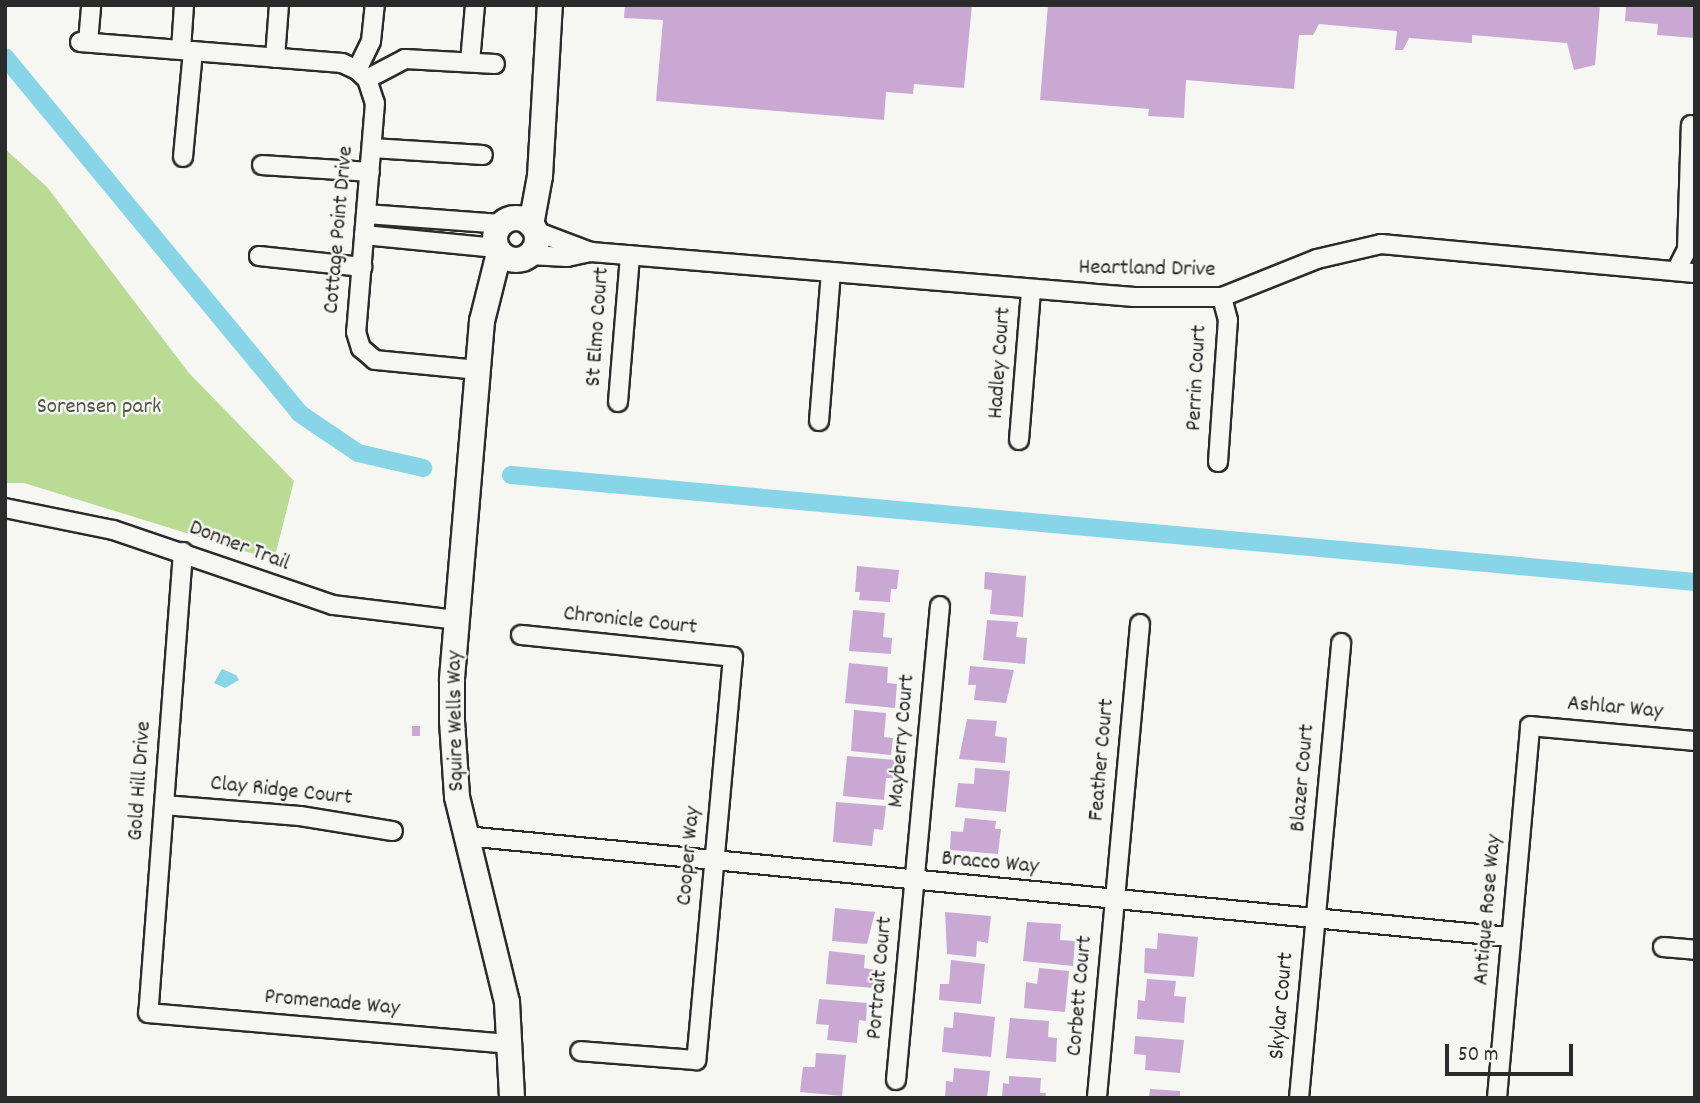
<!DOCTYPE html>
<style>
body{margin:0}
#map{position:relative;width:1700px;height:1103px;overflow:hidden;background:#f6f6f2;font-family:Dekko,sans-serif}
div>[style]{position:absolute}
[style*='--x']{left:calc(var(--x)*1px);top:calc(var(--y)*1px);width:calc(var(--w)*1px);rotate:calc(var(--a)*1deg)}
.green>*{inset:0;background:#b9db94}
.water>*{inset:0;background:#88d5e8}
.canal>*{height:18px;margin:-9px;padding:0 9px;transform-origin:9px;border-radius:9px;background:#88d5e8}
.building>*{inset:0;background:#c9a9d4;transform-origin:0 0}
.roads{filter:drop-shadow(2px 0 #2b2b2b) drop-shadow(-2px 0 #2b2b2b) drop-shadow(0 2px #2b2b2b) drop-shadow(0 -2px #2b2b2b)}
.street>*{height:18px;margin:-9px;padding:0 9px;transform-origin:9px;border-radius:9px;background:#f6f6f2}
.secondary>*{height:24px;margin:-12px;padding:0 12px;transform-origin:12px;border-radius:12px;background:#f6f6f2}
.secondary>.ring{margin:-12px;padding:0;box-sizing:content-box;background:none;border:24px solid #f6f6f2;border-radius:50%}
span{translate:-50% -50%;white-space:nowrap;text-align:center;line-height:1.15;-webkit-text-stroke:5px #f6f6f2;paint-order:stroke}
.street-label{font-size:23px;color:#2b2b2b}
.park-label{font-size:23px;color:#4e5745}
.frame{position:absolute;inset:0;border:7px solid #2b2b2b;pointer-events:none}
.scale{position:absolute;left:1445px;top:1044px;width:128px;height:32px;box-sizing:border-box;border:4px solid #2b2b2b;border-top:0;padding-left:9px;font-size:21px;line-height:24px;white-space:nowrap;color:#2b2b2b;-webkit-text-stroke:5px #f6f6f2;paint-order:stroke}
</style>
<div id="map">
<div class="green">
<i style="clip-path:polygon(5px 149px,47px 187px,189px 373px,294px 481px,274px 560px,24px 483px,7px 483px)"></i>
</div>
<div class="water">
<i style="clip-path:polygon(222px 669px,236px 675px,239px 680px,225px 688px,214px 683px)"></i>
</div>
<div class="canal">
<i style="--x:5;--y:57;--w:462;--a:50.4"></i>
<i style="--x:299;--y:413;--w:71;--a:34.1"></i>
<i style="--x:358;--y:453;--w:67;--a:13"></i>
<i style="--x:511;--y:475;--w:1189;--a:5.16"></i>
</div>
<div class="building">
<i style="clip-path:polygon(625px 5px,972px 5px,964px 88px,914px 84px,913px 94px,886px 92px,884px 120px,656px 101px,663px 20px,624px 18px)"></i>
<i style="clip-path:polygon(1048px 5px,1600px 5px,1595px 65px,1574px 70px,1567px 43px,1472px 35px,1472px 43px,1409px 38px,1403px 50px,1395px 50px,1397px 31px,1319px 24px,1313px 35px,1299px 35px,1294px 89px,1186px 80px,1184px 118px,1148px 116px,1149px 109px,1040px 100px)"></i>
<i style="clip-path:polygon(1626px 5px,1695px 5px,1695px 38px,1657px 35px,1658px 24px,1625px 21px)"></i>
<i style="clip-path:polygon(857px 566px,899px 570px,897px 589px,891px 589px,890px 602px,859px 600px,860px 592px,855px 592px)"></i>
<i style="clip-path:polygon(985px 572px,1026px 576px,1023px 617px,990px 614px,992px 590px,984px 589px)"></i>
<i style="clip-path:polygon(853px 610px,885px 613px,883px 637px,892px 638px,891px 654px,849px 651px)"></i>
<i style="clip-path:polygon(987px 620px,1018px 622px,1016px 637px,1027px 638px,1025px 664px,983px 660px)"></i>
<i style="clip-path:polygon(849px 663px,888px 667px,887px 683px,897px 684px,895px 708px,845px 703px)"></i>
<i style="clip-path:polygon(970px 666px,1014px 670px,1006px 703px,974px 700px,976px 685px,968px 685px)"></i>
<i style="clip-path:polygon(854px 710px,886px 713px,884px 737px,893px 738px,891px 755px,851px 751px)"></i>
<i style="clip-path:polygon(967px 719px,997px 721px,995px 736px,1007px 738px,1005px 763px,959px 759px)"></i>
<i style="left:412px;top:726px;width:8px;height:10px"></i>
<i style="clip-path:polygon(847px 756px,895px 760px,893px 778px,886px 778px,884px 800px,843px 796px)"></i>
<i style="clip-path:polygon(975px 768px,1010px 771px,1006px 812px,955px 807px,958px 783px,974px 784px)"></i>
<i style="clip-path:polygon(836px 802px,886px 806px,883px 830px,874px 829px,872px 846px,833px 842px)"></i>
<i style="clip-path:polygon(965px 818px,996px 821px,995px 829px,1001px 829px,998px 854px,950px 850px,951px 831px,963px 832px)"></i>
<i style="clip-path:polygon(835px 908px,875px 912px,867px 944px,832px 941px)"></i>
<i style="clip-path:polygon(945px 912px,991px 916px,988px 943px,977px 941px,976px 957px,947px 954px)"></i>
<i style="clip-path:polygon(1027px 922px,1061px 924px,1060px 940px,1075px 941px,1073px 966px,1023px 961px)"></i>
<i style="clip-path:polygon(1158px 933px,1198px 937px,1194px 977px,1144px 973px,1145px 948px,1157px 949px)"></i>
<i style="clip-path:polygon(829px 951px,865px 955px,864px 968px,876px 970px,874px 988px,826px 984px)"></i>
<i style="clip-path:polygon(951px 960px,985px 964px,981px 1004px,939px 1000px,940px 984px,949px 984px)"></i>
<i style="clip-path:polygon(1039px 968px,1069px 971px,1065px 1012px,1024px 1008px,1026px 982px,1037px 984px)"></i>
<i style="clip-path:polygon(1147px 979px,1176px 981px,1174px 996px,1186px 997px,1184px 1023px,1137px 1019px,1138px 1000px,1145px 1001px)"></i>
<i style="clip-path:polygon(819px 999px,867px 1003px,866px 1021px,859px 1020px,857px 1043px,827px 1040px,829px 1025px,816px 1024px)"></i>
<i style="clip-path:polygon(954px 1012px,995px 1017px,991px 1057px,942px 1052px,944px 1027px,953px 1028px)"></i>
<i style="clip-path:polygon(1010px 1018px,1049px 1021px,1048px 1037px,1057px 1038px,1056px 1062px,1006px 1058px)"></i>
<i style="clip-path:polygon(1135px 1036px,1184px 1040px,1180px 1073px,1145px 1070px,1146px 1055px,1134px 1054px)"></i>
<i style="clip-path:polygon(816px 1053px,846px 1055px,842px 1096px,800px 1092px,803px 1067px,815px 1067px)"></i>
<i style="clip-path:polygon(954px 1068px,990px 1071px,987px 1098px,945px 1098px,946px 1081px,953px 1082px)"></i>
<i style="clip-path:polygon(1009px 1076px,1041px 1078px,1040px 1093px,1046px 1093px,1045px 1098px,1002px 1098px,1003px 1083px,1009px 1084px)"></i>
<i style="clip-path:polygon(1150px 1089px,1180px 1091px,1180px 1098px,1149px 1098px)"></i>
</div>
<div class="roads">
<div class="street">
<i style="--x:80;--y:42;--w:263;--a:4.6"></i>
<i style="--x:342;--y:63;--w:17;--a:25"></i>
<i style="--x:357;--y:70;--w:13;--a:42"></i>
<i style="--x:367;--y:79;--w:25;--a:72"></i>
<i style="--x:375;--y:103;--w:230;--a:94.7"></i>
<i style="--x:356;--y:332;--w:17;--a:73"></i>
<i style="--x:361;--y:348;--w:18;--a:41"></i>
<i style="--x:375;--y:360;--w:103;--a:5.5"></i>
<i style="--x:88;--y:42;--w:37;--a:-85"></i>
<i style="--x:181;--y:50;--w:45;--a:-86.2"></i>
<i style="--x:275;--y:58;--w:53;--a:-85.7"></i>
<i style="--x:470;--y:62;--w:57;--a:-85"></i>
<i style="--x:357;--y:70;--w:32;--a:-64"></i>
<i style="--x:371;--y:41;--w:36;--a:-84"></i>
<i style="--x:367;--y:79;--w:43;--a:-27.8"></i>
<i style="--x:405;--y:59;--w:90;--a:3.2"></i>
<i style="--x:372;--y:148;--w:111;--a:3.6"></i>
<i style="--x:183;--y:157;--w:106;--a:-84.6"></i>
<i style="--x:262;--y:165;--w:108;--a:3.7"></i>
<i style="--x:366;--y:214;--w:135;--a:4.2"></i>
<i style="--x:535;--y:231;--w:60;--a:20.6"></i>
<i style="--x:364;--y:235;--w:133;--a:5.6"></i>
<i style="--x:529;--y:255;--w:38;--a:3"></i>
<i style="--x:567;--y:257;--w:25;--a:-12"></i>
<i style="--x:591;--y:252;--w:545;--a:4.74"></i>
<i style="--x:1134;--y:297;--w:88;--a:0"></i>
<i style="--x:1222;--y:297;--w:102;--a:-21.8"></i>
<i style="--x:1317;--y:259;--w:66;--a:-13.2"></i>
<i style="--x:1381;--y:244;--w:315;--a:5.3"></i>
<i style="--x:259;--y:256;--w:104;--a:6.1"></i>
<i style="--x:1676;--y:271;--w:25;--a:-63"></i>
<i style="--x:1687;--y:249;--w:124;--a:-88.2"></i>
<i style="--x:618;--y:402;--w:147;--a:-85.3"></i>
<i style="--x:819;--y:421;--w:148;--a:-85.4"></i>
<i style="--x:1019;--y:440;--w:149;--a:-85.4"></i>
<i style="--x:1218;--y:462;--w:142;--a:-86"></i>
<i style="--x:1228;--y:320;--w:24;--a:-105"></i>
<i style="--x:5;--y:508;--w:110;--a:11.5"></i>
<i style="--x:113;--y:530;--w:232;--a:18.8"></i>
<i style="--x:333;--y:605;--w:125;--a:6.9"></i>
<i style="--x:183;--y:552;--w:462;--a:94.3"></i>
<i style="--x:148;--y:1013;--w:364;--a:4.9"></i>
<i style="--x:521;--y:635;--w:213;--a:5.9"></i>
<i style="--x:733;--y:657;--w:405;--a:95.2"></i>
<i style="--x:696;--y:1060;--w:116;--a:-175.6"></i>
<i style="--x:164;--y:805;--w:136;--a:4.6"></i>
<i style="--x:300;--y:816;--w:94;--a:9.2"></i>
<i style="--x:465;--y:836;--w:1051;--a:5.52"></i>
<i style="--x:1663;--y:947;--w:32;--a:5"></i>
<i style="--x:896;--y:1080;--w:476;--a:-84.7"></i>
<i style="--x:1097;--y:1097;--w:475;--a:-84.8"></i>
<i style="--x:1299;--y:1098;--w:457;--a:-84.7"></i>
<i style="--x:1497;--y:1098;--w:373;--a:-84.9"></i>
<i style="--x:1530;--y:726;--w:166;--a:5.2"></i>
</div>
<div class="secondary">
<i class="ring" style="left:495px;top:218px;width:18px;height:18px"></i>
<i style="--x:531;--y:225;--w:50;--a:-79.6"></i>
<i style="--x:540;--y:176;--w:171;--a:-86.7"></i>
<i style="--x:499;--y:253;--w:70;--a:104"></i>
<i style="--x:482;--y:321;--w:360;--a:94.8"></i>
<i style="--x:452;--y:680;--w:41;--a:90"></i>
<i style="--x:452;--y:721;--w:76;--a:86.2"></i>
<i style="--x:457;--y:797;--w:211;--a:76.3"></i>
<i style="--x:507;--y:1002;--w:96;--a:87"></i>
</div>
</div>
<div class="street-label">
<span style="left:340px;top:230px;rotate:-85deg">Cottage Point Drive</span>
<span style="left:1147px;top:270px;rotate:1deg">Heartland Drive</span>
<span style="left:599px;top:327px;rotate:-86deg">St Elmo Court</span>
<span style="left:1001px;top:363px;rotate:-86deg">Hadley Court</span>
<span style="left:1198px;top:378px;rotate:-87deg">Perrin Court</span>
<span style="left:239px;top:547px;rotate:21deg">Donner Trail</span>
<span style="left:630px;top:622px;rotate:6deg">Chronicle Court</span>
<span style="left:1615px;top:709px;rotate:5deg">Ashlar Way</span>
<span style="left:457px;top:721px;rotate:-91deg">Squire Wells Way</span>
<span style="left:903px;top:741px;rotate:-85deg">Mayberry Court</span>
<span style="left:1103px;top:760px;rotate:-85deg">Feather Court</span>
<span style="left:1304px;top:778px;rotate:-85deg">Blazer Court</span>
<span style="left:141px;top:781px;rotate:-86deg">Gold Hill Drive</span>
<span style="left:281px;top:792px;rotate:6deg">Clay Ridge Court</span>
<span style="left:690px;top:856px;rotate:-85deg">Cooper Way</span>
<span style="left:990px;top:864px;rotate:5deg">Bracco Way</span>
<span style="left:1489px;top:910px;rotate:-85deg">Antique Rose Way</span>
<span style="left:881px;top:978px;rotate:-85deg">Portrait Court</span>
<span style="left:1081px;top:996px;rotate:-85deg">Corbett Court</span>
<span style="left:332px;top:1004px;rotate:5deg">Promenade Way</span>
<span style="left:1283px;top:1006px;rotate:-85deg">Skylar Court</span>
</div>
<div class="park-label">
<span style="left:99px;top:408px">Sorensen park</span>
</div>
<div class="frame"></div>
<div class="scale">50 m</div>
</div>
